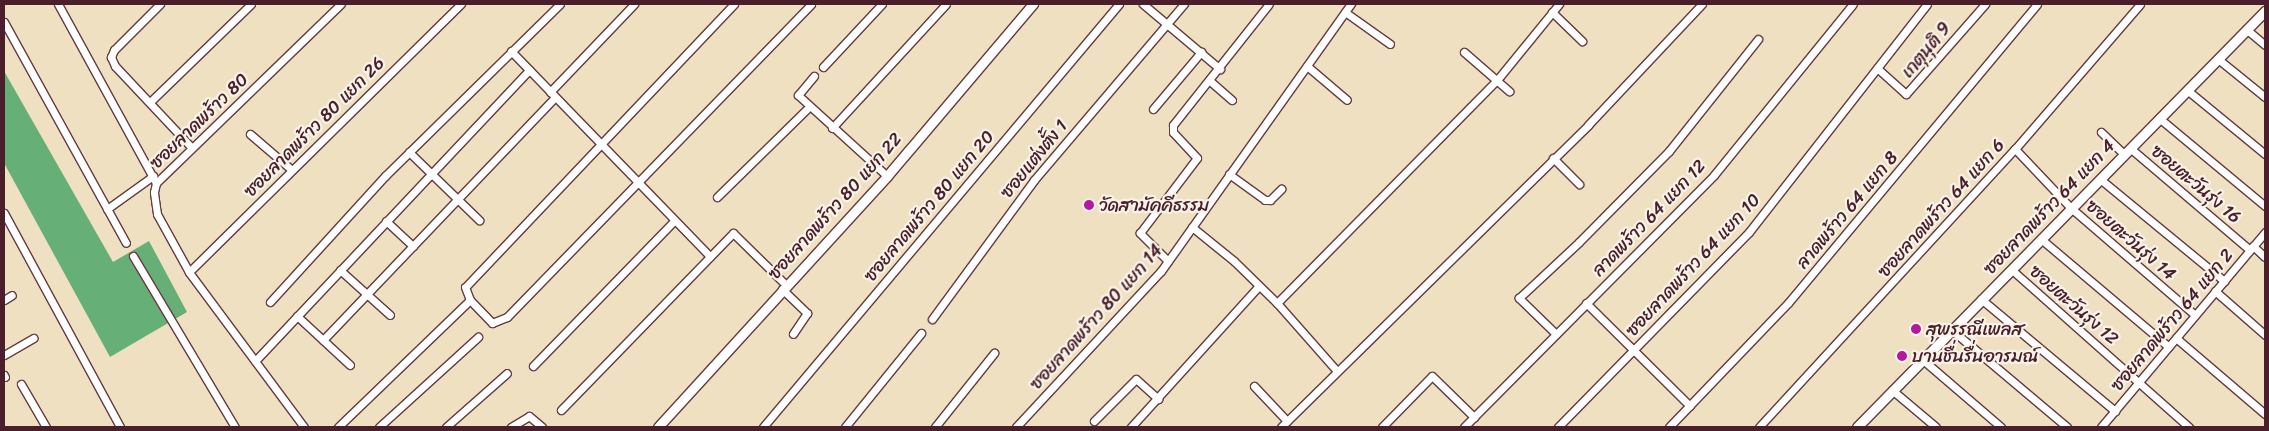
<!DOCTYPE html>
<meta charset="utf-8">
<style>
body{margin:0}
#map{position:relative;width:2269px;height:431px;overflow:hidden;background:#f0e0c2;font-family:Sriracha,"Playpen Sans Thai",sans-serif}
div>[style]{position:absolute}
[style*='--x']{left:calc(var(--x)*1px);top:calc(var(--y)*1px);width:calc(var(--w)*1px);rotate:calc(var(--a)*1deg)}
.forest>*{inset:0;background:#66b077}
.roads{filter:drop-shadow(1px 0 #633c42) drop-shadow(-1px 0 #633c42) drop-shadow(0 1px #633c42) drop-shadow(0 -1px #633c42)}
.minor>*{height:7px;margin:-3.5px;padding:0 3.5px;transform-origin:3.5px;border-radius:3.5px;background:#fff}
.tertiary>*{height:9px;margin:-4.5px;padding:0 4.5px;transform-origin:4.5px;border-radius:4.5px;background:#fff}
.dots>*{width:14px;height:14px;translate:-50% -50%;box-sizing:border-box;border:2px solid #f7f3e8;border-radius:50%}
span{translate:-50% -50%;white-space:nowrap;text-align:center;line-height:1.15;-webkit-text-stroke:4.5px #f7f3e8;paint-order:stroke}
.street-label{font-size:18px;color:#4a1f2b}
.poi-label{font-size:18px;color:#4a1f2b}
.left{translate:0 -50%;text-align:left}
.frame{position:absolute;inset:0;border:5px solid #4a1f2b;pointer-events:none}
</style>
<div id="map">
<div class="forest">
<i style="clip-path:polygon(4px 71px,113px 262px,149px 241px,187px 312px,110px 357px,4px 163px)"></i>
</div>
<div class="roads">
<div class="minor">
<i style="--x:58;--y:4;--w:204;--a:61.3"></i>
<i style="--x:160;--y:4;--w:65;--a:135"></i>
<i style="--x:114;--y:50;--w:8;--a:113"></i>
<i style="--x:111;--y:57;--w:10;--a:66"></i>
<i style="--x:115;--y:66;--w:112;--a:46.8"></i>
<i style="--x:734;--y:4;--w:390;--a:133.5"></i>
<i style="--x:465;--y:287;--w:14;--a:69"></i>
<i style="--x:470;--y:300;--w:32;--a:46"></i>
<i style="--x:492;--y:323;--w:16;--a:-22"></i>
<i style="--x:507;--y:317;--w:436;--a:-45.8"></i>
<i style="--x:1143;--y:4;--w:101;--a:40.2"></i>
<i style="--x:1345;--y:12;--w:55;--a:35.4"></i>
<i style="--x:1552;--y:12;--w:42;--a:44"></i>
<i style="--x:4;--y:22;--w:252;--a:61.1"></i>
<i style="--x:2246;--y:29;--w:25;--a:40"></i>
<i style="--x:511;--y:51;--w:286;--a:45.9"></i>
<i style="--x:1464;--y:52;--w:60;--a:40.9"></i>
<i style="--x:2218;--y:59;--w:60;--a:39"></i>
<i style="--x:1307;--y:66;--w:52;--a:40.4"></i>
<i style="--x:823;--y:67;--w:86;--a:-46.9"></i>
<i style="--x:1877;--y:68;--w:39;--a:42"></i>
<i style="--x:1906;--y:94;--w:120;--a:-48.7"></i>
<i style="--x:814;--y:76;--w:25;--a:130"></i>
<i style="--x:798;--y:95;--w:120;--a:42.3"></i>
<i style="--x:1210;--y:81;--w:29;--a:41"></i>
<i style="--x:2187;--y:90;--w:101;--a:39.4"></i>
<i style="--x:550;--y:92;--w:122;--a:-46.3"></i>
<i style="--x:151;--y:101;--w:139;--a:-44.1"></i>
<i style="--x:1153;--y:109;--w:75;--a:-49.9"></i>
<i style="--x:2159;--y:118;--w:138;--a:39.7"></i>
<i style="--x:832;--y:128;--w:168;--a:-47.4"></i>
<i style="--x:2101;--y:132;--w:32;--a:44"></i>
<i style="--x:250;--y:134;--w:55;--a:40.6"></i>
<i style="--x:2130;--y:148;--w:157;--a:40.4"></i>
<i style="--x:2015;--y:149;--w:81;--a:46.5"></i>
<i style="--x:2071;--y:208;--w:164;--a:40.8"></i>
<i style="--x:409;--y:152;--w:98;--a:44.2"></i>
<i style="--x:1553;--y:158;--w:37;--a:45"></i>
<i style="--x:1229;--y:174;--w:44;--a:35.8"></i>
<i style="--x:1265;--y:200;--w:5;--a:0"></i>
<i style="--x:1270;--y:200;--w:16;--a:-45"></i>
<i style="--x:2100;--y:179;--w:161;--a:39.4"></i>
<i style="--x:717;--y:197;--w:129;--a:-44.4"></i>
<i style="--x:107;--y:209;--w:57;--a:-35.7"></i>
<i style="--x:4;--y:213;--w:243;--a:61.5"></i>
<i style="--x:386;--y:221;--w:37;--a:43"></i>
<i style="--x:1192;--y:227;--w:54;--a:39"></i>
<i style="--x:1234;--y:261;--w:60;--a:44.3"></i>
<i style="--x:1277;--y:303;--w:91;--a:48.6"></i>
<i style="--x:2041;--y:239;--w:167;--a:40.2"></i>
<i style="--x:2253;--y:246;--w:16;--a:43"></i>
<i style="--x:133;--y:256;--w:199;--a:59.2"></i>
<i style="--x:1168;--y:261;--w:40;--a:-135"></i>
<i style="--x:1140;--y:233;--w:94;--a:-52.8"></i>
<i style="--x:1197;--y:158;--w:35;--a:-133"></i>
<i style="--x:1173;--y:132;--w:7;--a:-90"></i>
<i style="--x:1173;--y:125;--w:154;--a:-51.6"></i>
<i style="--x:340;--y:270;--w:67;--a:42"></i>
<i style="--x:2012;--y:270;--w:237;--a:41.6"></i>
<i style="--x:189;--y:272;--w:382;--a:-44.6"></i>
<i style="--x:782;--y:289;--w:35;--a:44"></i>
<i style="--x:807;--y:313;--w:25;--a:124"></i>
<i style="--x:2215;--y:291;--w:67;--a:41.3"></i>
<i style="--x:1981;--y:299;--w:175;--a:39.9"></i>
<i style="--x:4;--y:300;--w:9;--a:-32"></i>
<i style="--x:270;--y:302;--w:171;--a:-47.6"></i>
<i style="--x:385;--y:176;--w:245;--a:-44.5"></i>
<i style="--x:1277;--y:303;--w:313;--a:-45.4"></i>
<i style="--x:1497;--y:80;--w:98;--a:-50.8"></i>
<i style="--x:1586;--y:303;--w:146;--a:44.7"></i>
<i style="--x:297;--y:316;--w:72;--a:42.8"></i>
<i style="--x:932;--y:319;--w:172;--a:-53.7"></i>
<i style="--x:1034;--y:180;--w:231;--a:-49.6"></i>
<i style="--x:1953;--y:331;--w:149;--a:40.1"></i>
<i style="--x:1556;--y:334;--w:52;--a:-135.8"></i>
<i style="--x:1519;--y:298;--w:82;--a:-43"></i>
<i style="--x:1579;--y:242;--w:128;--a:-45.3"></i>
<i style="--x:1669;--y:151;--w:143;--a:-51.5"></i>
<i style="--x:2176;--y:338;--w:117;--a:40.5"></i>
<i style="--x:323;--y:340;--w:336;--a:-46.3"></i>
<i style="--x:4;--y:355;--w:34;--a:-30"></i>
<i style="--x:1923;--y:360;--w:103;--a:40.7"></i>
<i style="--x:255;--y:361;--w:400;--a:-46.7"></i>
<i style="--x:533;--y:366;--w:202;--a:-45.8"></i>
<i style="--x:4;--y:375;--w:2;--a:63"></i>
<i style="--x:21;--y:384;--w:50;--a:59.8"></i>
<i style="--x:1254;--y:386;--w:48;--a:46.7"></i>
<i style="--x:1892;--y:390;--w:57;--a:40.1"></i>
<i style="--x:561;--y:410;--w:247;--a:-45.8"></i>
<i style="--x:733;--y:233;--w:74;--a:44.5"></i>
<i style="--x:1094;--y:421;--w:59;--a:-45"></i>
<i style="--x:1136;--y:379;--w:30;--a:42"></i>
<i style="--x:304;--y:427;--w:193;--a:-126.6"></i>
<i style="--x:189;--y:272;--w:66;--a:-118.9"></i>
<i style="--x:157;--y:214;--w:22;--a:-98"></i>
<i style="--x:154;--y:192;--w:9;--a:-77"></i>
<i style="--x:156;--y:183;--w:257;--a:-44.1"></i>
<i style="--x:338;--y:427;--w:183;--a:-43.9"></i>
<i style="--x:379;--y:427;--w:134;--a:-42.3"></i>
<i style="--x:446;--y:427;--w:81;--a:-41.5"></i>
<i style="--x:511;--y:427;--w:21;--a:-31"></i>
<i style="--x:529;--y:416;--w:17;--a:40"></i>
<i style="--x:763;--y:427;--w:553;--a:-49.92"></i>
<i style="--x:845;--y:427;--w:121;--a:-51"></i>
<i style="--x:935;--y:427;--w:95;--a:-51.4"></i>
<i style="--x:1016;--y:427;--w:213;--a:-47.1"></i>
<i style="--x:1161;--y:271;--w:328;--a:-54.6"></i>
<i style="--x:1131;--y:427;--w:190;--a:-47.8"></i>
<i style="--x:1281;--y:427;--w:431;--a:-44.5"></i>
<i style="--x:1588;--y:125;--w:166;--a:-46.7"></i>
<i style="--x:1382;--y:427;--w:71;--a:-45.6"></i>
<i style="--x:1432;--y:376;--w:59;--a:44.3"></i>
<i style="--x:1464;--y:427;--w:355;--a:-45.2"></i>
<i style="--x:1714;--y:175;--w:220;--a:-50.9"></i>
<i style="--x:1558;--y:427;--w:273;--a:-45.6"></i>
<i style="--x:1749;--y:232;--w:289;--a:-52"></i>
<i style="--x:1669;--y:427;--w:172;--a:-46.2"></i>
<i style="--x:1788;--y:303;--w:389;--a:-50.2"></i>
<i style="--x:1759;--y:427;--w:378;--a:-47.4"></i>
<i style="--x:2015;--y:149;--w:191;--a:-49.2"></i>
<i style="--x:2101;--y:427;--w:255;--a:-49.9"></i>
</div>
<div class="tertiary">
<i style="--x:658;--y:427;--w:340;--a:-47.6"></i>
<i style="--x:887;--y:176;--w:226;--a:-49.7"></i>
<i style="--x:1857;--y:427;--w:583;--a:-45.56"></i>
</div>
</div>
<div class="dots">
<i style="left:1089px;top:205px;background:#b5179e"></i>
<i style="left:1916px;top:329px;background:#b5179e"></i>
<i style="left:1902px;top:356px;background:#b5179e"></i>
</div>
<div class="street-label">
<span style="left:1926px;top:50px;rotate:-50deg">เกตุนุติ 9</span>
<span style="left:199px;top:121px;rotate:-44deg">ซอยลาดพร้าว 80</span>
<span style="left:314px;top:127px;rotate:-45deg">ซอยลาดพร้าว 80 แยก 26</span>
<span style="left:1034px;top:159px;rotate:-51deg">ซอยแต่งตั้ง 1</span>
<span style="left:2196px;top:184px;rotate:40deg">ซอยตะวันรุ่ง 16</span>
<span style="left:835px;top:206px;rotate:-48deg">ซอยลาดพร้าว 80 แยก 22</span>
<span style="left:929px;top:206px;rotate:-50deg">ซอยลาดพร้าว 80 แยก 20</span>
<span style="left:2049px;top:207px;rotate:-46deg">ซอยลาดพร้าว 64 แยก 4</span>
<span style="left:1941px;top:208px;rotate:-48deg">ซอยลาดพร้าว 64 แยก 6</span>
<span style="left:1847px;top:210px;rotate:-50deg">ลาดพร้าว 64 แยก 8</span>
<span style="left:1649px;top:218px;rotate:-46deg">ลาดพร้าว 64 แยก 12</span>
<span style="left:2131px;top:240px;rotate:41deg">ซอยตะวันรุ่ง 14</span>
<span style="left:1693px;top:265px;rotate:-47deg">ซอยลาดพร้าว 64 แยก 10</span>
<span style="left:2074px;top:305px;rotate:41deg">ซอยตะวันรุ่ง 12</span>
<span style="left:1096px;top:317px;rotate:-48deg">ซอยลาดพร้าว 80 แยก 14</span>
<span style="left:2172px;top:320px;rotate:-50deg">ซอยลาดพร้าว 64 แยก 2</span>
</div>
<div class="poi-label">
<span class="left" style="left:1099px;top:205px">วัดสามัคคีธรรม</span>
<span class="left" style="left:1926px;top:329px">สุพรรณีเพลส</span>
<span class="left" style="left:1912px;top:356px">บานชื่นรื่นอารมณ์</span>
</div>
<div class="frame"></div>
</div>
